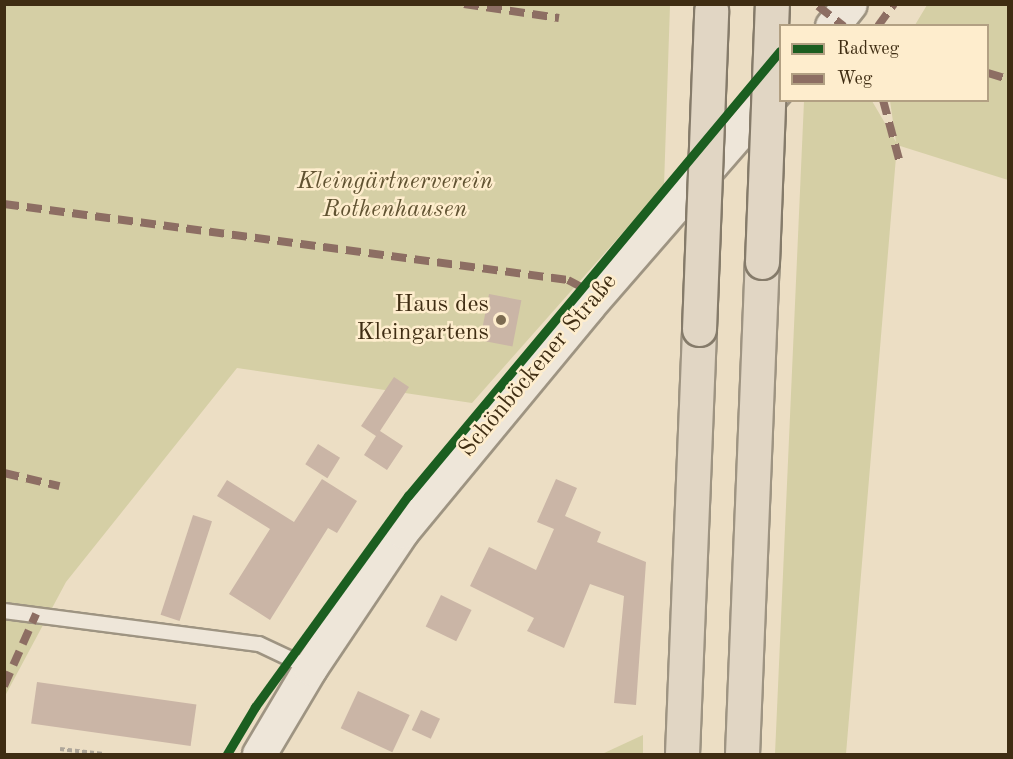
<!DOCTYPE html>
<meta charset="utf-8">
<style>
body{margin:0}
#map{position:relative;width:1013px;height:759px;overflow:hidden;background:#ecdec4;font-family:"Old Standard TT",serif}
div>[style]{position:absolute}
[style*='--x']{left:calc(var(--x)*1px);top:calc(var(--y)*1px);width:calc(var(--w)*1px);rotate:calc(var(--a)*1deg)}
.green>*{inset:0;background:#d5cfa5}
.building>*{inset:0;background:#cab5a6;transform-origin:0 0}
.path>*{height:4px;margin-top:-2px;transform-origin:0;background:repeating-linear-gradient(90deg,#aea69a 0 4.5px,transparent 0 7.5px)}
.roads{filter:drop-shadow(2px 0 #9e9482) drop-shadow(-2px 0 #9e9482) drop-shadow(0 2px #9e9482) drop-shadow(0 -2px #9e9482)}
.lane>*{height:14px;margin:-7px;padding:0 7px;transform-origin:7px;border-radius:7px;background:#eee6d9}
.secondary>*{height:33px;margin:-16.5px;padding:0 16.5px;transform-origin:16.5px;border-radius:16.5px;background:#eee6d9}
.highway>*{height:33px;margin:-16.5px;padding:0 16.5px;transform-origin:16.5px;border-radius:16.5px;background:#e1d6c4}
.bridges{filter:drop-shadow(2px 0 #857b6a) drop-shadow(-2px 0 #857b6a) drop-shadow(0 2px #857b6a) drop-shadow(0 -2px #857b6a)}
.highway-bridge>*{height:33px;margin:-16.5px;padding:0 16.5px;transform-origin:16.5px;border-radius:16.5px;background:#e1d6c4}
.quiet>*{height:8px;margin-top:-4px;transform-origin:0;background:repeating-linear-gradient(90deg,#8d6e63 0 15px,transparent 0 23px)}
.cycleway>*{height:9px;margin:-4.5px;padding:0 4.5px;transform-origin:4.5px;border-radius:4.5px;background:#1b5e20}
.dots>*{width:16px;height:16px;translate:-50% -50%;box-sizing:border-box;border:3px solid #feedcd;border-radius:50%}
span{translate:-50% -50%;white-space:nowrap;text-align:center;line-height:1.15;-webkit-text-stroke:5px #feedcd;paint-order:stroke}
.park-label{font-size:24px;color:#605231;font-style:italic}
.poi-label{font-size:24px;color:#3f2d13}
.right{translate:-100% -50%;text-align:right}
.street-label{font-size:24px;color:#3f2d13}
.frame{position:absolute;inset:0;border:6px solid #3f2d13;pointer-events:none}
.legend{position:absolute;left:779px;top:24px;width:210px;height:78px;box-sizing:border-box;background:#feedcd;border:2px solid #b2a083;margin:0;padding:8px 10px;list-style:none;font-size:18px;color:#3f2d13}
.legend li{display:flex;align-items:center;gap:12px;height:30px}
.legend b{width:30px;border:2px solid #b2a083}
</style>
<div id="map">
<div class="green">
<i style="clip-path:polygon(5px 5px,670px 5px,664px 186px,472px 403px,237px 368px,66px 582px,5px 696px)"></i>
<i style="clip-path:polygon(927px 5px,1008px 5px,1008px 180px,897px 145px,846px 754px,775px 754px,804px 101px,872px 101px,896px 142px,890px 101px,988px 100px,988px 26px,915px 25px)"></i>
<i style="clip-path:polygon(643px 735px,643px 754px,602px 754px)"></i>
</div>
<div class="building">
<i style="left:489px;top:294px;width:33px;height:47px;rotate:11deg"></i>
<i style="clip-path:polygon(394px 377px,409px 387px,380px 431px,403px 446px,387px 470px,364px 455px,376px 436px,361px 426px)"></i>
<i style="left:318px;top:444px;width:26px;height:24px;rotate:32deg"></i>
<i style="clip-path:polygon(322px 479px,357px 501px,337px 533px,328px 528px,270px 620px,229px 594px,270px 529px,217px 496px,227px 480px,294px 522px)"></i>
<i style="clip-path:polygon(556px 479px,577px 488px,565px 516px,601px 532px,597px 542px,646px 562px,636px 705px,614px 703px,624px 596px,590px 584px,564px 648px,527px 631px,534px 618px,470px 586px,489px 547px,536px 570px,554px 529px,537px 522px)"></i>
<i style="left:193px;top:515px;width:20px;height:105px;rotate:18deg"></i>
<i style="left:441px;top:595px;width:34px;height:35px;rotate:26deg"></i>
<i style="left:37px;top:682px;width:161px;height:42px;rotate:8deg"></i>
<i style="left:358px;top:691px;width:57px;height:41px;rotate:25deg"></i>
<i style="left:421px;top:710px;width:21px;height:22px;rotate:25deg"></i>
</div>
<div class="path">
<i style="--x:60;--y:749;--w:44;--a:6.5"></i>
</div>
<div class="roads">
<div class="lane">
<i style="--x:4;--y:611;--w:257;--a:7.4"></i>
<i style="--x:259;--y:644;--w:56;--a:25.2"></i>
</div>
<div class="secondary">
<i style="--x:832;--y:26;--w:28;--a:-51"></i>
<i style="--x:259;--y:754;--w:100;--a:-59.3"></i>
<i style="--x:310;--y:668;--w:165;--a:-56.1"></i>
<i style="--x:402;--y:531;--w:291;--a:-50.4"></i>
<i style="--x:587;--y:307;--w:294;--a:-49"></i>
</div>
<div class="highway">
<i style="--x:682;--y:754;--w:425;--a:-87.7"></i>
<i style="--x:742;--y:754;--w:492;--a:-87.7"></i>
</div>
</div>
<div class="bridges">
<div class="highway-bridge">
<i style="--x:762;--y:262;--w:258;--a:-87.8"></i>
<i style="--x:699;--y:329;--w:319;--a:-87.8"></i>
</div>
</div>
<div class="quiet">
<i style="--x:464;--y:4;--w:96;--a:8.4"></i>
<i style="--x:818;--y:6;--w:33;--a:38"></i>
<i style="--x:878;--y:26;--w:27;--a:-54"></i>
<i style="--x:988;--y:73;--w:21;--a:17"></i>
<i style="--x:883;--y:100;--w:65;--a:74.9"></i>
<i style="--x:4;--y:204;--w:569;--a:7.67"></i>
<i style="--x:568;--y:280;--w:15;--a:28"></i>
<i style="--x:4;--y:473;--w:57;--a:13.3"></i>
<i style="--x:4;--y:686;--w:79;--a:-66"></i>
</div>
<div class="cycleway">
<i style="--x:227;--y:754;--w:55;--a:-59.2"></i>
<i style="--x:255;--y:707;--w:261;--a:-54.1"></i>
<i style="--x:408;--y:496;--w:580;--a:-50.11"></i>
</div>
<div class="dots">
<i style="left:501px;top:320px;background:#7c6b51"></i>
</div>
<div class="park-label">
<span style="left:395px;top:197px">Kleingärtnerverein<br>Rothenhausen</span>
</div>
<div class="poi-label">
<span class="right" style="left:489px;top:320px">Haus des<br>Kleingartens</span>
</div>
<div class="street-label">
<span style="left:539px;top:366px;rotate:-50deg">Schönböckener Straße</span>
</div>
<div class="frame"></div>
<ul class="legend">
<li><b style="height:8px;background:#1b5e20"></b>Radweg</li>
<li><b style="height:8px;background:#8d6e63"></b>Weg</li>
</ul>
</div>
